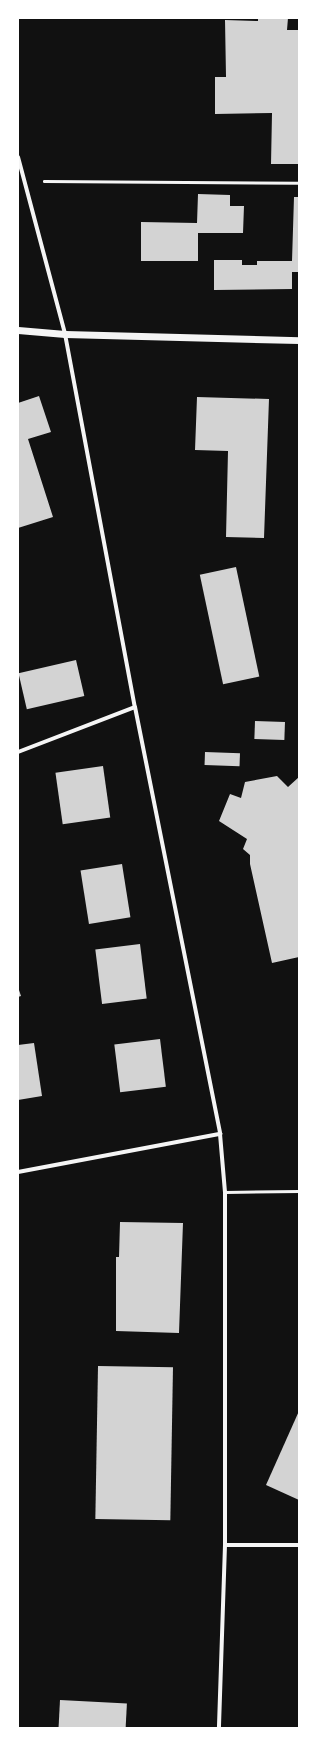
<!DOCTYPE html>
<style>
body{margin:0}
#map{position:relative;width:317px;height:1746px;overflow:hidden;background:#111;font-family:Mulish,sans-serif}
div>[style]{position:absolute}
[style*='--x']{left:calc(var(--x)*1px);top:calc(var(--y)*1px);width:calc(var(--w)*1px);rotate:calc(var(--a)*1deg)}
.building>*{inset:0;background:#d3d3d3;transform-origin:0 0}
.path>*{height:2.5px;margin:-1.25px;padding:0 1.25px;transform-origin:1.25px;border-radius:1.25px;background:#f5f5f5}
.service>*{height:3px;margin:-1.5px;padding:0 1.5px;transform-origin:1.5px;border-radius:1.5px;background:#f5f5f5}
.minor>*{height:4px;margin:-2px;padding:0 2px;transform-origin:2px;border-radius:2px;background:#f5f5f5}
.tertiary>*{height:7px;margin:-3.5px;padding:0 3.5px;transform-origin:3.5px;border-radius:3.5px;background:#f5f5f5}
span{translate:-50% -50%;white-space:nowrap;text-align:center;line-height:1.15;-webkit-text-stroke:4px #fff;paint-order:stroke}
.frame{position:absolute;inset:0;border:19px solid #fff;pointer-events:none}
</style>
<div id="map">
<div class="building">
<i style="clip-path:polygon(258px 18px,288px 18px,287px 30px,299px 30px,299px 164px,271px 164px,272px 113px,215px 114px,215px 77px,226px 77px,225px 20px,258px 21px)"></i>
<i style="clip-path:polygon(198px 194px,230px 195px,230px 206px,244px 206px,243px 233px,198px 233px,198px 261px,141px 261px,141px 222px,197px 223px)"></i>
<i style="clip-path:polygon(294px 197px,299px 197px,299px 272px,292px 272px,292px 289px,214px 290px,214px 260px,242px 260px,242px 265px,257px 265px,257px 261px,292px 261px)"></i>
<i style="clip-path:polygon(39px 396px,51px 432px,28px 439px,53px 517px,18px 528px,18px 403px)"></i>
<i style="clip-path:polygon(197px 397px,269px 399px,264px 538px,226px 537px,228px 451px,195px 450px)"></i>
<i style="left:236px;top:567px;width:112px;height:37px;rotate:78deg"></i>
<i style="left:76px;top:660px;width:37px;height:59px;rotate:77deg"></i>
<i style="left:255px;top:721px;width:30px;height:18px;rotate:2deg"></i>
<i style="left:205px;top:752px;width:35px;height:13px;rotate:2deg"></i>
<i style="left:103px;top:766px;width:52px;height:48px;rotate:82deg"></i>
<i style="clip-path:polygon(277px 776px,288px 787px,299px 777px,299px 957px,272px 963px,250px 864px,250px 855px,243px 849px,247px 839px,219px 821px,230px 794px,241px 798px,245px 782px)"></i>
<i style="left:122px;top:864px;width:54px;height:42px;rotate:81deg"></i>
<i style="left:140px;top:944px;width:55px;height:45px;rotate:83deg"></i>
<i style="clip-path:polygon(18px 987px,21px 996px,18px 997px)"></i>
<i style="left:160px;top:1039px;width:48px;height:46px;rotate:83deg"></i>
<i style="clip-path:polygon(34px 1043px,42px 1096px,18px 1100px,18px 1045px)"></i>
<i style="clip-path:polygon(120px 1222px,183px 1223px,179px 1333px,116px 1331px,116px 1257px,119px 1257px)"></i>
<i style="left:98px;top:1366px;width:75px;height:153px;rotate:1deg"></i>
<i style="clip-path:polygon(299px 1411px,299px 1500px,266px 1485px)"></i>
<i style="left:60px;top:1700px;width:67px;height:28px;rotate:3deg"></i>
</div>
<div class="path">
<i style="--x:44;--y:181;--w:255;--a:0.4"></i>
</div>
<div class="service">
<i style="--x:225;--y:1192;--w:74;--a:-0.8"></i>
</div>
<div class="minor">
<i style="--x:18;--y:157;--w:183;--a:75.1"></i>
<i style="--x:65;--y:334;--w:380;--a:79.4"></i>
<i style="--x:135;--y:707;--w:435;--a:78.7"></i>
<i style="--x:220;--y:1134;--w:58;--a:85.1"></i>
<i style="--x:225;--y:1192;--w:353;--a:90"></i>
<i style="--x:225;--y:1545;--w:183;--a:91.9"></i>
<i style="--x:18;--y:752;--w:125;--a:-21"></i>
<i style="--x:18;--y:1172;--w:206;--a:-10.7"></i>
<i style="--x:225;--y:1545;--w:74;--a:0"></i>
</div>
<div class="tertiary">
<i style="--x:18;--y:330;--w:47;--a:4.9"></i>
<i style="--x:65;--y:334;--w:234;--a:1.5"></i>
</div>
<div class="frame"></div>
</div>
